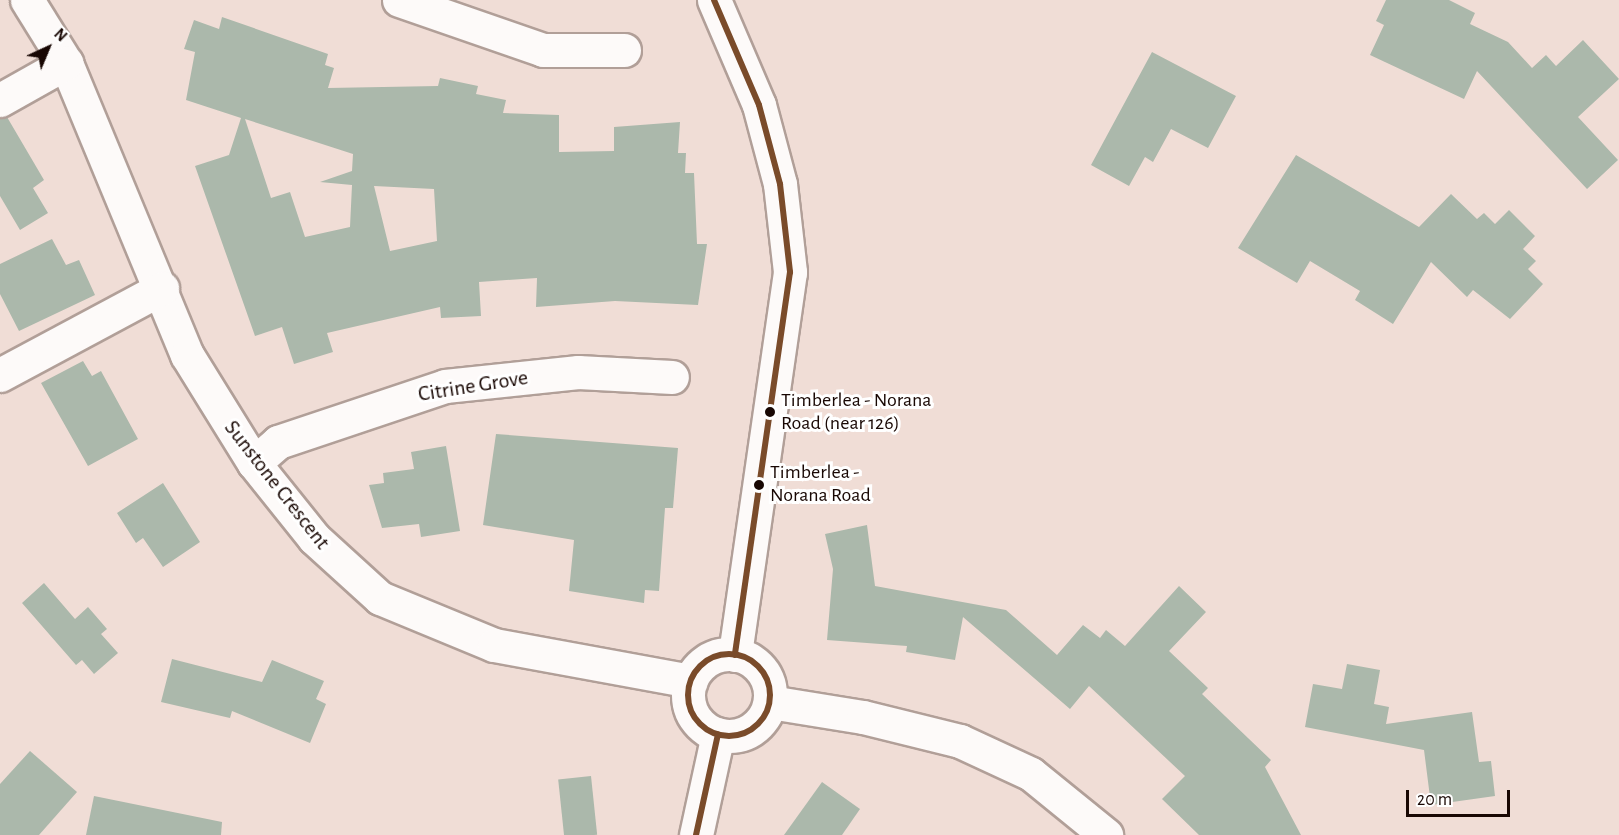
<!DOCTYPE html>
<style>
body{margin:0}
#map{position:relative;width:1619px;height:835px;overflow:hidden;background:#f0ddd6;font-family:"Alegreya Sans",sans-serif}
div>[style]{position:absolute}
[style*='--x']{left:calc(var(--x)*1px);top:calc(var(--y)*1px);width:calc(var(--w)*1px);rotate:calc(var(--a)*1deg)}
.building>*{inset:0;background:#abb8ab;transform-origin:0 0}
.roads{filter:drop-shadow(2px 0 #b19f98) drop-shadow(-2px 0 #b19f98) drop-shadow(0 2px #b19f98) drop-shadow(0 -2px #b19f98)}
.minor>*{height:33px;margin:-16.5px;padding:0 16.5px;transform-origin:16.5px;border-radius:16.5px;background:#fdfaf9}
.minor>.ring{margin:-16.5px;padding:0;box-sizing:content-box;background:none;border:33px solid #fdfaf9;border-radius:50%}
.bus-1>*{height:6px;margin:-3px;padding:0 3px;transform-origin:3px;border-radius:3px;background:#7a4b2a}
.bus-1>.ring{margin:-3px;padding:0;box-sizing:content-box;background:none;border:6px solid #7a4b2a;border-radius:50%}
.dots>*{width:16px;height:16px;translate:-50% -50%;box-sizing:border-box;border:3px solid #fff;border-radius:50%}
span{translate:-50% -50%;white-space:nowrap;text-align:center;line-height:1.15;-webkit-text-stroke:6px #fff;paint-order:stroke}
.bus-label{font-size:20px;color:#180703}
.left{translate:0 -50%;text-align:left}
.street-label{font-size:22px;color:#180703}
.north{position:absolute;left:18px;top:18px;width:60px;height:60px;-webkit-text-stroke:4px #fff;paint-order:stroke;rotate:44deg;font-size:16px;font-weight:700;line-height:24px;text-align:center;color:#180703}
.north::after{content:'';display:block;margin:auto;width:21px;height:27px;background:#180703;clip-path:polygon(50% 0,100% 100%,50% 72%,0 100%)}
.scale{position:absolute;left:1406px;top:790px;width:104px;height:27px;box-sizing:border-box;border:3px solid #180703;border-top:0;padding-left:8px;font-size:18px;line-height:21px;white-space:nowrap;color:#180703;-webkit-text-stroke:4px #fff;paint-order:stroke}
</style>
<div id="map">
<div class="building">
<i style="clip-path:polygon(1386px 0,1449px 0,1475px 13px,1470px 24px,1508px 42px,1532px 68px,1546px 55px,1556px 66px,1583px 40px,1619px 79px,1578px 117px,1618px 160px,1587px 189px,1477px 71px,1464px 99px,1370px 55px,1384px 25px,1376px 21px)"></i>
<i style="clip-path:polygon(evenodd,222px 17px,328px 54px,325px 65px,334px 68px,328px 88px,438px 86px,440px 78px,478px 86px,476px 94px,506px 100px,503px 113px,559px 115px,559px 152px,614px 151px,614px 127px,680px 122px,678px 153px,686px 153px,685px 173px,694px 173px,697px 244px,707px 244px,698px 305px,615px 301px,536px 307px,537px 278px,479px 282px,481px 316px,441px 318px,440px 307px,327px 333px,333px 352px,294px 364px,282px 327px,255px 336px,195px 166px,229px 155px,241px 118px,186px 100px,195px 52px,184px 49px,194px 20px,219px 29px,222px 17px,245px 119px,353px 154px,352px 171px,320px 182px,352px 185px,350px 227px,305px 237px,290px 192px,271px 198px,245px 119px,222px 17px,374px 186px,434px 189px,437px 241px,390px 251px,374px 186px)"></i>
<i style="clip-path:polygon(1152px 52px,1236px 96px,1208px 148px,1171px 129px,1153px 162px,1145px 157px,1129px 186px,1091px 165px)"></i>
<i style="clip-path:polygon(7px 117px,44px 180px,33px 188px,48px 213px,20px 230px,0 196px,0 119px)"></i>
<i style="clip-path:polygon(1296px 155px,1419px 227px,1451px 194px,1477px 219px,1484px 213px,1495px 224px,1509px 210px,1535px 236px,1523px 249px,1536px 261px,1528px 269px,1543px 284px,1510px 319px,1473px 290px,1467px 297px,1431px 262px,1393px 324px,1355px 300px,1360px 291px,1310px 261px,1297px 283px,1238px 248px)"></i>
<i style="clip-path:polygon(52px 239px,66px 265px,79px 260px,95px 295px,19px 331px,0 294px,0 264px)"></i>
<i style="clip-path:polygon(83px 361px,92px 376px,101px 371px,138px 439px,88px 466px,41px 383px)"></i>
<i style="clip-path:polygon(496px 434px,678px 448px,673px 508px,665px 508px,659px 591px,645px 590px,644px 603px,569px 591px,574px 540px,483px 525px)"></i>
<i style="clip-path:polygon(446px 446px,460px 531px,421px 537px,419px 524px,382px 528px,369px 485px,384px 483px,383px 473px,414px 469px,411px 452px)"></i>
<i style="clip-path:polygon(163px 483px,200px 542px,163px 567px,143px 538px,136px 543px,117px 513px)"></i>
<i style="clip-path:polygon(867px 525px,875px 586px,1006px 610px,1057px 655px,1083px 625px,1100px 638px,1106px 630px,1125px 646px,1179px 586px,1206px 612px,1169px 651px,1208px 688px,1202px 694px,1271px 760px,1265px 767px,1301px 835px,1199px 835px,1162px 799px,1185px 776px,1089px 686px,1070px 709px,963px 617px,955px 660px,906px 652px,907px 646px,827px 640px,833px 569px,825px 534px)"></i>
<i style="clip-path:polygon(44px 583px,75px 619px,88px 607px,107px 629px,101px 634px,118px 653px,94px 674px,82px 660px,76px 665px,22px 603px)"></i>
<i style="clip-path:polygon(172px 659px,262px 682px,272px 660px,324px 681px,316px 699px,326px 704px,310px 743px,232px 711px,230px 718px,161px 702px)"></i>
<i style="clip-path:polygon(1347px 664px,1380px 670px,1374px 704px,1389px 707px,1386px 724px,1472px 712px,1479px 762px,1491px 761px,1495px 796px,1431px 805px,1424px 750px,1305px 727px,1313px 684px,1342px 689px)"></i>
<i style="clip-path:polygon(30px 751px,77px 792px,39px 835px,0 835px,0 784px)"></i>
<i style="left:591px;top:776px;width:59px;height:33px;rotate:84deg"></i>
<i style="clip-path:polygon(822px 782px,860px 809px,842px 835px,784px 835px)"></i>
<i style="clip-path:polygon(94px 796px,222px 822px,221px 835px,86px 835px)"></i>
</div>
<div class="roads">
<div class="minor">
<i style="--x:27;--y:0;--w:74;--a:58.2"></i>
<i style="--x:66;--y:63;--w:316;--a:67.5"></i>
<i style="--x:187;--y:355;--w:127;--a:58.2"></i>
<i style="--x:254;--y:463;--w:96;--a:51.3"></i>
<i style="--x:314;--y:538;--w:89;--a:42.3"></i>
<i style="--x:380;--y:598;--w:123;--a:22.4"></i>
<i style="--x:494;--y:645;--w:200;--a:10.4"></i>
<i style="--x:399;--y:0;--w:152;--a:19.1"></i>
<i style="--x:543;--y:50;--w:81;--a:0"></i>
<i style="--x:714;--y:0;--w:114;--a:66.8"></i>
<i style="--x:759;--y:105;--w:82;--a:75.1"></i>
<i style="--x:780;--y:184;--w:89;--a:83.5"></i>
<i style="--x:790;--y:272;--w:387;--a:98.2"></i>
<i style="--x:0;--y:100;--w:76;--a:-29.3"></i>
<i style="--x:0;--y:375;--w:184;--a:-28.2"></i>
<i style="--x:254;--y:463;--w:32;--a:-41"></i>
<i style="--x:278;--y:442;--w:176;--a:-18.5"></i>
<i style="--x:445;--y:386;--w:134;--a:-6"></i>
<i style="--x:578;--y:372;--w:94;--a:3"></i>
<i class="ring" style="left:688px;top:654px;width:49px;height:49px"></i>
<i style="--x:770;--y:702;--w:94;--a:9.2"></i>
<i style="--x:863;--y:717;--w:100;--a:13.9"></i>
<i style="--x:960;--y:741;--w:78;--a:24.9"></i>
<i style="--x:1031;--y:774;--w:97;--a:39.1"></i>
<i style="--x:696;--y:835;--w:103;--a:-77.7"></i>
</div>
</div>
<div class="bus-1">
<i style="--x:714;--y:0;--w:114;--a:66.8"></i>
<i style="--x:759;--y:105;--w:82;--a:75.1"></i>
<i style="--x:780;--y:184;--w:89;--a:83.5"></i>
<i style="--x:790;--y:272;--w:387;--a:98.2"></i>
<i class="ring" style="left:688px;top:654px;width:76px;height:76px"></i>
<i style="--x:696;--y:835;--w:103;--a:-77.7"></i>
</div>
<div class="dots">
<i style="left:770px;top:412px;background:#180703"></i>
<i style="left:759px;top:485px;background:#180703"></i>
</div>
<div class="bus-label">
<span class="left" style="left:781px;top:412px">Timberlea - Norana<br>Road (near 126)</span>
<span class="left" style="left:770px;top:484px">Timberlea -<br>Norana Road</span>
</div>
<div class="street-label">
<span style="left:473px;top:386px;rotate:-9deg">Citrine Grove</span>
<span style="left:277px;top:485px;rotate:52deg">Sunstone Crescent</span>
</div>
<div class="north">N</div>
<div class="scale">20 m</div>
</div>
